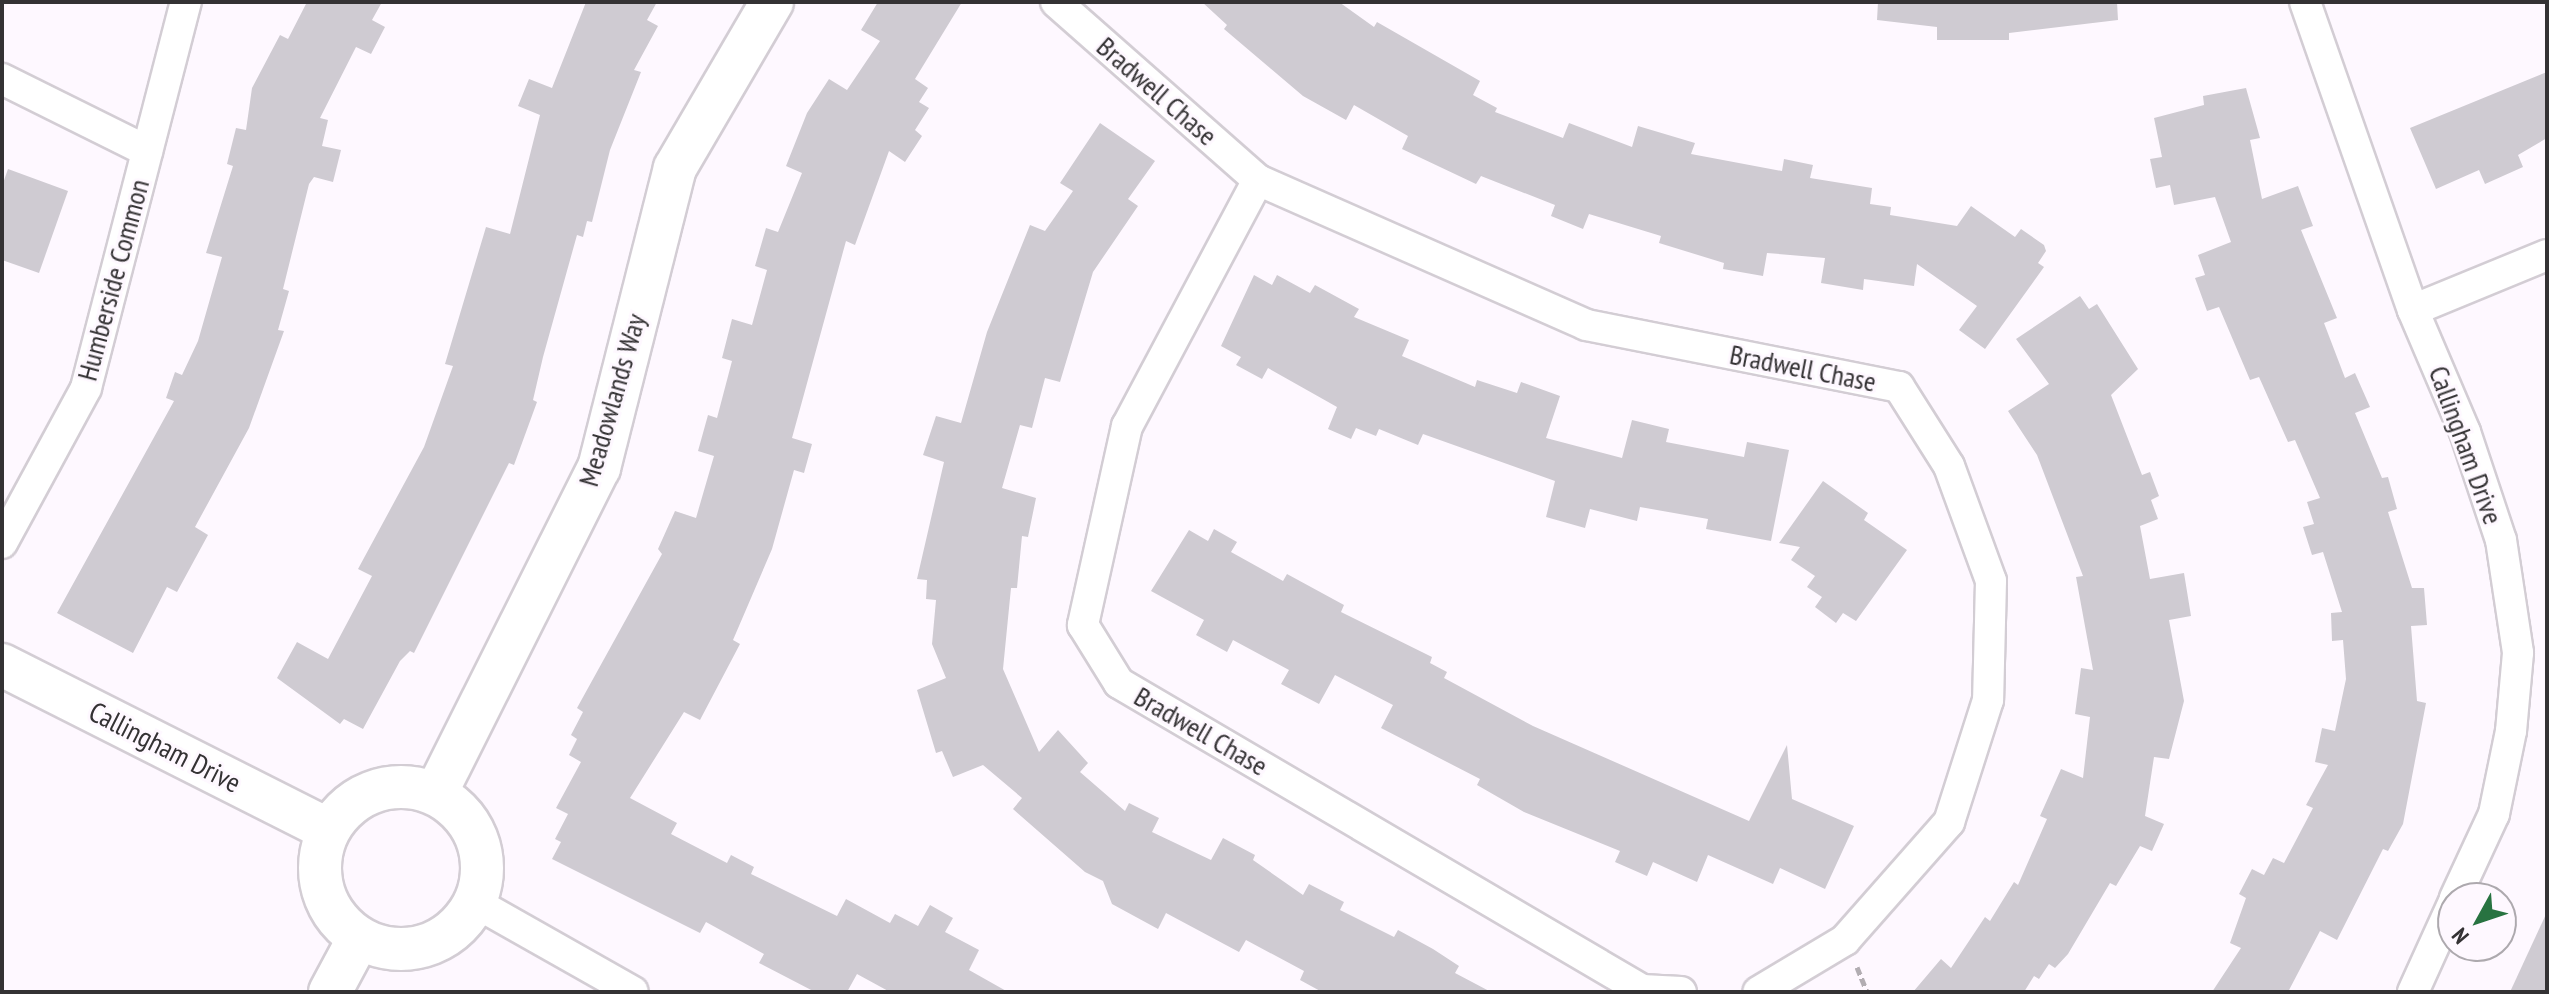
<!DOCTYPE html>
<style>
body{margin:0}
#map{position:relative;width:2549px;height:994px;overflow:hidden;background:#fef8ff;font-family:"PT Sans Narrow",sans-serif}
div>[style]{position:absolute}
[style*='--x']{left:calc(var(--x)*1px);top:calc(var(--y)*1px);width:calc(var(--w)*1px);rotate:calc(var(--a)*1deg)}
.building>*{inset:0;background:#cfcbd2}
.path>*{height:5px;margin-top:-2.5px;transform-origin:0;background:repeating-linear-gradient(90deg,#b2adb2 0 8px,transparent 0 12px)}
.roads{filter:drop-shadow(2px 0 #d3cdd4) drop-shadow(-2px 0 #d3cdd4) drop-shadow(0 2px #d3cdd4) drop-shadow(0 -2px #d3cdd4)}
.street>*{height:30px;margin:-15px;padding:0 15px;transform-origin:15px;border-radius:15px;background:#fff}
.secondary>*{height:42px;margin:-21px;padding:0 21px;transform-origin:21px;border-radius:21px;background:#fff}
.secondary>.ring{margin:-21px;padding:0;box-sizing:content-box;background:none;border:42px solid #fff;border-radius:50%}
span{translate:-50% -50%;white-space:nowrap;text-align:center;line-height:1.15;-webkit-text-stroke:6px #fef8ff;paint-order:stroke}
.street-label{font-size:28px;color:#343234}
.frame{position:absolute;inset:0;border:4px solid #343234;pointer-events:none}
.north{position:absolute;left:2437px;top:882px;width:80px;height:80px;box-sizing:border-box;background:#fef8ff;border:2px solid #ada9ae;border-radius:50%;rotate:230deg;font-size:22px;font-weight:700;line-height:32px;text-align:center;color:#343234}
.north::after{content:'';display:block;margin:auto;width:28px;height:36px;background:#287341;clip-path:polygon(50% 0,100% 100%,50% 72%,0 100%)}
</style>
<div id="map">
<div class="building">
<i style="clip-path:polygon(307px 2px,382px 2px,372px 20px,385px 27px,371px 54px,356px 47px,320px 118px,328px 120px,322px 146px,341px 150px,333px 182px,314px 177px,309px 184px,283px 289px,289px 291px,278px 330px,284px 331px,249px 428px,195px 527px,208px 535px,177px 592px,167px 587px,133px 653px,57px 613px,174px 401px,166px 398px,175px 372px,182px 375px,198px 341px,222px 257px,206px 253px,233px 166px,227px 164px,236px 128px,246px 130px,252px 88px,280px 35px,288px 39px)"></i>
<i style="clip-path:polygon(586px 2px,657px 2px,647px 20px,658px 26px,634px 70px,641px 72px,610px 150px,592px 222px,587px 221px,583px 237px,577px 235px,543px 357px,533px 400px,537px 402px,514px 465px,509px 463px,414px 653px,410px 651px,400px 661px,363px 729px,344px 719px,340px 724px,277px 678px,297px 642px,328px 659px,372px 576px,358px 569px,424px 447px,453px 366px,445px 364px,486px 227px,510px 234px,540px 115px,518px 106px,529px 79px,552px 88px)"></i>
<i style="clip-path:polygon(878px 2px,962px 2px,915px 79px,928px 88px,919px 102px,929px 108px,915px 130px,922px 136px,905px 162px,889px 151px,855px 245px,846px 241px,792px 438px,812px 444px,804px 473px,794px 470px,772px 549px,733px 640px,740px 644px,700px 720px,684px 712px,630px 798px,677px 823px,671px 834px,727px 863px,731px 855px,754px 867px,751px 874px,837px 916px,846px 899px,890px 923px,895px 914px,918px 926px,930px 905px,953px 918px,945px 932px,979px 950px,969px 970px,1008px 992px,890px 992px,857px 974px,847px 992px,815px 992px,759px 963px,764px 954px,706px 922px,700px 933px,552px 859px,561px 842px,555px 839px,568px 814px,556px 808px,581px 762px,569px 755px,577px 739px,571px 735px,583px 712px,577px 708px,662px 554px,658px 549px,675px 511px,696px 518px,714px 456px,698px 451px,708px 415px,717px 418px,732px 361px,722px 358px,732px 319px,752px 325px,767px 270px,755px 266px,766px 228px,778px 232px,802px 173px,786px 166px,807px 113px,829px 79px,847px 90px,880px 41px,861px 30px)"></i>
<i style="clip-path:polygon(1202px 2px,1339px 2px,1374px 27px,1377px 22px,1480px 81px,1473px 95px,1497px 108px,1495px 112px,1563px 138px,1569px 123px,1632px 147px,1638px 126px,1695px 143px,1691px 154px,1782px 171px,1784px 159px,1813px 165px,1810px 178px,1872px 188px,1870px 204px,1891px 207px,1890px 215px,1957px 226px,1971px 206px,2015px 237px,2021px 229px,2044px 245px,2046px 251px,2038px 263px,2044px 267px,1985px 349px,1959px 330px,1977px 306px,1917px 264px,1914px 286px,1864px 279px,1863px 290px,1821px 283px,1825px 258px,1767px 253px,1763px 276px,1723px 269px,1724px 263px,1659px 243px,1661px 236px,1589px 214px,1583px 229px,1551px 216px,1555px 205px,1481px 176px,1476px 184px,1402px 149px,1408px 136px,1354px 105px,1346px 120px,1303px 96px,1224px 29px,1227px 25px)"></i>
<i style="clip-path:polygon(1878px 2px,2117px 2px,2118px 20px,2009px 33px,2009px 40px,1937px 40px,1937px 27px,1877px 20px)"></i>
<i style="clip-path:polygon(2547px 72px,2547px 138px,2518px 155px,2523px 167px,2485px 184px,2479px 170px,2436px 189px,2410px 128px)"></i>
<i style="clip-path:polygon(2246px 88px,2260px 138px,2250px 140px,2262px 199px,2298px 186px,2313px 226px,2301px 230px,2337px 318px,2324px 323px,2345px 378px,2355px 373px,2370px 407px,2355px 413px,2382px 478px,2388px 477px,2397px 509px,2388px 512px,2412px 588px,2424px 588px,2427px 625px,2411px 626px,2417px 701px,2426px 703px,2403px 824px,2388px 851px,2383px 849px,2337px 940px,2320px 931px,2288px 992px,2212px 992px,2241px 948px,2230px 943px,2246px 898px,2239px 894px,2252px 869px,2264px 875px,2273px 858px,2284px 863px,2313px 808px,2306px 805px,2328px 765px,2315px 762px,2322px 728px,2335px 731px,2346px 679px,2343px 640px,2332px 641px,2331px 613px,2342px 612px,2323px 552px,2312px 555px,2303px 527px,2314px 524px,2307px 502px,2320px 498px,2295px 440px,2288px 442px,2259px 377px,2250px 380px,2219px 307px,2207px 311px,2195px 278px,2205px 275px,2198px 255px,2231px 242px,2215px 197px,2174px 205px,2170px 185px,2156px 188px,2150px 159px,2162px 157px,2154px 118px,2204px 105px,2203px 96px)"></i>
<i style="clip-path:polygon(1100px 123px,1155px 161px,1128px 199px,1138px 206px,1093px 272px,1060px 382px,1045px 378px,1032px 428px,1020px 425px,1002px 488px,1036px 498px,1028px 537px,1022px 536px,1017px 588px,1011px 588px,1003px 669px,1039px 752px,1058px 730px,1088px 763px,1080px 772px,1125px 811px,1129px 803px,1159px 818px,1152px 832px,1211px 860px,1223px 838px,1255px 855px,1253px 860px,1303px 895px,1309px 884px,1344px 902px,1340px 910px,1394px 937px,1398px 930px,1433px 949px,1459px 966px,1455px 973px,1491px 992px,1322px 992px,1300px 980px,1304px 971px,1246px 940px,1239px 952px,1166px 913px,1158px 929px,1112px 904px,1103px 881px,1085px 872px,1013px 809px,1022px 798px,983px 765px,953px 777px,942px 751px,936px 753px,917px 690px,946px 678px,932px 644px,936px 600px,926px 599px,927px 580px,917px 579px,944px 462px,923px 455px,936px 416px,961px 423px,987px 332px,1030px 225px,1045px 231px,1073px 191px,1060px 183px)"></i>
<i style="clip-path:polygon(8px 169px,68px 191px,39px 273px,2px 260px,2px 186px)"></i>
<i style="clip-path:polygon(1254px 275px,1272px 285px,1277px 275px,1310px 293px,1315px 285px,1359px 309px,1354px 317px,1409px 340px,1402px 356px,1475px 387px,1477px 380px,1517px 393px,1521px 382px,1560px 396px,1546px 438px,1622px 458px,1632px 420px,1669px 429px,1666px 442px,1744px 457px,1747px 442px,1789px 450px,1771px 541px,1706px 529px,1708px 519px,1640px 507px,1637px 521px,1590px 509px,1585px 528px,1546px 517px,1555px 481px,1423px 434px,1418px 445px,1379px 429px,1376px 436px,1356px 428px,1351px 439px,1328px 429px,1337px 407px,1268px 368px,1262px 379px,1236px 365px,1241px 357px,1221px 346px)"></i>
<i style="clip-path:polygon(2080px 296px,2089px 309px,2097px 304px,2138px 369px,2111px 395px,2142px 475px,2150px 472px,2159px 496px,2151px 500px,2158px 519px,2140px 526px,2150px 579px,2184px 573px,2191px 616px,2169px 620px,2184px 701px,2169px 759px,2154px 757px,2145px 816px,2164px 824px,2152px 851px,2140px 846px,2116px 886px,2110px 883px,2068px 954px,2055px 968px,2049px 964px,2039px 979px,2034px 976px,2024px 992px,1913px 992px,1941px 959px,1951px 968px,1985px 917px,1990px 921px,2014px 882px,2018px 885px,2047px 819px,2040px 816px,2061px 769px,2083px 778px,2090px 717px,2075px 714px,2081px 668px,2093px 670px,2076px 577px,2083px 576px,2037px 455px,2008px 411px,2049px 384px,2016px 339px)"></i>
<i style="clip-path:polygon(1823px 481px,1868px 513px,1864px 520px,1907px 550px,1856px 621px,1843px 613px,1836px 623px,1815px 607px,1822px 597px,1807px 587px,1815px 576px,1791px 560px,1800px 547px,1779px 543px)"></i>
<i style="clip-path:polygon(1214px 529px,1237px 542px,1231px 552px,1283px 581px,1287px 574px,1344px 605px,1341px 612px,1432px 657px,1430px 663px,1447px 672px,1444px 678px,1533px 726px,1749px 821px,1787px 745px,1792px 799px,1854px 826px,1825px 889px,1780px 868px,1773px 884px,1708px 855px,1697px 882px,1653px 862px,1647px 876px,1615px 862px,1620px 851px,1524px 812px,1477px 785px,1480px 779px,1381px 728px,1393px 705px,1335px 675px,1319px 704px,1281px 684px,1289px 670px,1233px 640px,1227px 652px,1196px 635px,1204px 620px,1151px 591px,1189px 530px,1208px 541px)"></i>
<i style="clip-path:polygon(2547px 912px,2547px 992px,2510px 992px)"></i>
</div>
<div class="path">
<i style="--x:1857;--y:967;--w:27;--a:68"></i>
</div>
<div class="roads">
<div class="street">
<i style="--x:1056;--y:2;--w:269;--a:41.4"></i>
<i style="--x:1258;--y:180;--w:359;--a:23.8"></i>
<i style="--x:1586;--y:325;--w:319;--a:11.2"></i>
<i style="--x:1899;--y:387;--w:93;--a:57.7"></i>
<i style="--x:1949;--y:466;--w:122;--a:69.9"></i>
<i style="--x:1991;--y:581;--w:119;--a:91.4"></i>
<i style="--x:1988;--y:700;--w:128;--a:107.7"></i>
<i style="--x:1949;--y:822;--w:157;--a:131.4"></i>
<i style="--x:1845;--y:940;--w:101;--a:149.1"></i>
<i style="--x:2305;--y:2;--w:326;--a:70.7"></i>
<i style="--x:2413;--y:310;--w:133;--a:66.9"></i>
<i style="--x:2465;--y:432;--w:114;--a:71.6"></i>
<i style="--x:2501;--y:540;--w:114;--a:81.4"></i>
<i style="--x:2518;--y:653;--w:78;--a:95.1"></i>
<i style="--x:2511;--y:731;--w:85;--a:101.6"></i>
<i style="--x:2494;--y:814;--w:93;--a:114.9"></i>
<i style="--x:2;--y:79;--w:162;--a:26.4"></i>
<i style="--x:1258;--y:180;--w:279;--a:118"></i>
<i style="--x:1127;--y:426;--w:204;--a:102.5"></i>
<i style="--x:1083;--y:625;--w:68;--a:58.2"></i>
<i style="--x:1119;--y:683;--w:606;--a:30.41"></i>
<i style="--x:1642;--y:990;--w:39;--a:3"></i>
<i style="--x:2413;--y:310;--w:145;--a:-22.3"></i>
<i style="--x:2;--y:543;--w:176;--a:-61.5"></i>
<i style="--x:86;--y:388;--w:399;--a:-75.5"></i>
<i style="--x:476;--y:903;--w:180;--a:29.5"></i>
<i style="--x:2413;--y:992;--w:97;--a:-65.6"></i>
</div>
<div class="secondary">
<i style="--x:2;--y:665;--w:365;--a:26.8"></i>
<i class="ring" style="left:320px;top:787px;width:120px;height:120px"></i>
<i style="--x:436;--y:793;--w:364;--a:-63.4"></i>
<i style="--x:599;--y:468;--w:309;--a:-75.8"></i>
<i style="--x:675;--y:168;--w:192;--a:-59.7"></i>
<i style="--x:330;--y:992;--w:61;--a:-61.8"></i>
</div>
</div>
<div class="street-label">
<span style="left:1157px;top:91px;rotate:41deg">Bradwell Chase</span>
<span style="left:113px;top:280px;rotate:-75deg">Humberside Common</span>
<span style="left:1803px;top:368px;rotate:11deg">Bradwell Chase</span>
<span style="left:612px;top:400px;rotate:-74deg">Meadowlands Way</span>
<span style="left:2466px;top:445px;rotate:70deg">Callingham Drive</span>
<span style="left:1201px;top:731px;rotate:30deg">Bradwell Chase</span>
<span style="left:165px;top:747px;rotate:27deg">Callingham Drive</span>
</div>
<div class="frame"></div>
<div class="north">N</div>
</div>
